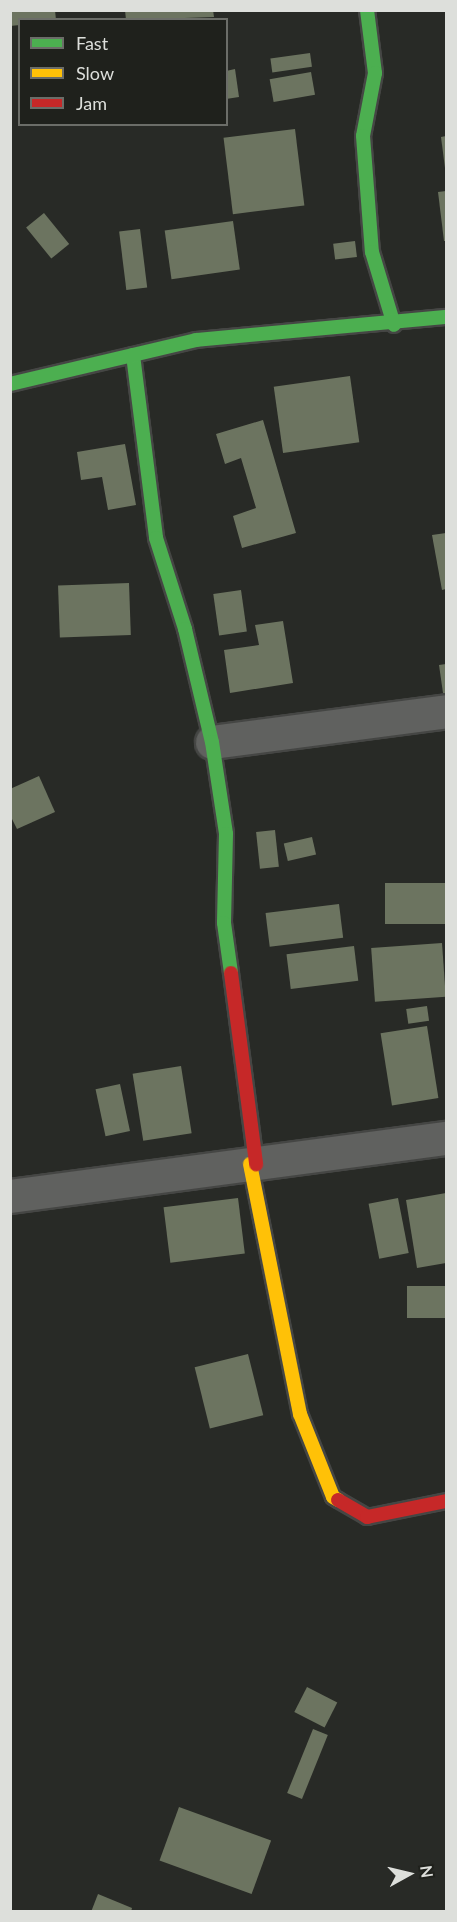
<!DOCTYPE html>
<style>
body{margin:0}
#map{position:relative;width:457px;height:1922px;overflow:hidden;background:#282a26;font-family:Lato,sans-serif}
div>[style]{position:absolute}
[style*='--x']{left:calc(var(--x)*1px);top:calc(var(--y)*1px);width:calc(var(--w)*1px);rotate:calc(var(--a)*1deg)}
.building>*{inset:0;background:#6c7460;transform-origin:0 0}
.roads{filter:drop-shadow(2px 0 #454644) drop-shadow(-2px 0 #454644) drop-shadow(0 2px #454644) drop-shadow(0 -2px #454644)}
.street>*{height:33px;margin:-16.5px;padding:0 16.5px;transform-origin:16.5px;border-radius:16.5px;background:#60615f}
.fast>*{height:14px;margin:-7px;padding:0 7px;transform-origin:7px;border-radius:7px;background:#4caf50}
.slow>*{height:14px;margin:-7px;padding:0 7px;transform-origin:7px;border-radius:7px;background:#ffc107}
.jam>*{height:14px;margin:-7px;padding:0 7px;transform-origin:7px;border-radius:7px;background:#c62828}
span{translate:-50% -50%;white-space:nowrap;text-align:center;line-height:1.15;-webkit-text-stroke:6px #1f211c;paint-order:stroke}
.frame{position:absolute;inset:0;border:12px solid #dddfdb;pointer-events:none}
.legend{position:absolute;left:18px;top:18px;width:210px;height:108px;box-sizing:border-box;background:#1f211c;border:2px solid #6b6d68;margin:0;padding:8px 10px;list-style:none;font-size:18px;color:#dddfdb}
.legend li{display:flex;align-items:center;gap:12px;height:30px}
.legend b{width:30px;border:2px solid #6b6d68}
.north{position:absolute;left:379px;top:1844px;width:60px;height:60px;-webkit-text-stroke:4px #1f211c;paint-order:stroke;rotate:82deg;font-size:16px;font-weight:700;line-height:24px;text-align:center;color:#dddfdb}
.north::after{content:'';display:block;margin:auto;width:21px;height:27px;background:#dddfdb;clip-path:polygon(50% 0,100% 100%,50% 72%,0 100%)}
</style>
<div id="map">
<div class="building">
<i style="clip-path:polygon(10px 10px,55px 10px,56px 20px,20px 20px,20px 25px,10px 26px)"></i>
<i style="clip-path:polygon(125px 10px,213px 10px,214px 17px,126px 20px)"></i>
<i style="left:310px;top:53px;width:14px;height:40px;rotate:82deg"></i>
<i style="clip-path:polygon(235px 69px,239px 97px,226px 99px,226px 71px)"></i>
<i style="left:311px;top:72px;width:23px;height:42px;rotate:80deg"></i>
<i style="left:295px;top:129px;width:77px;height:72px;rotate:83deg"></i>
<i style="clip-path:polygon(446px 136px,446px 168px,445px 168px,441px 137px)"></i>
<i style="clip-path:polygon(446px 191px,446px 241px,444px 241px,438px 192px)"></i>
<i style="left:44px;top:213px;width:40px;height:23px;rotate:51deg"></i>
<i style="left:233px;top:221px;width:49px;height:69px;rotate:82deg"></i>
<i style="left:140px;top:229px;width:59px;height:21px;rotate:83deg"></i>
<i style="left:355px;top:241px;width:16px;height:22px;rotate:83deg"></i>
<i style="left:350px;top:376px;width:67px;height:77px;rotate:82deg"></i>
<i style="clip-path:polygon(263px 420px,296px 533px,242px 548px,233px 516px,256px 508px,241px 458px,225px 464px,216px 434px)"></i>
<i style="clip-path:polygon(125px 444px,136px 505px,108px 510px,102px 477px,81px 480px,77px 452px)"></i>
<i style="clip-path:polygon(446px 533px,446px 589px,442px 590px,432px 535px)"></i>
<i style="left:129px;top:583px;width:52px;height:71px;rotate:88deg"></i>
<i style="left:241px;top:590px;width:42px;height:28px;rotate:82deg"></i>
<i style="clip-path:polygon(283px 621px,293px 683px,230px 693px,224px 650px,259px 645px,255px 625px)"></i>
<i style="clip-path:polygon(446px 664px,446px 693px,443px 693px,439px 665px)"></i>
<i style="clip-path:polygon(39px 776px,55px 812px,17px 829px,10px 815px,10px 789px)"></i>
<i style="left:275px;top:830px;width:37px;height:19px;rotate:84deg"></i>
<i style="left:312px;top:837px;width:18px;height:29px;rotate:77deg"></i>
<i style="left:446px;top:883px;width:41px;height:61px;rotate:90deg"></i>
<i style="left:339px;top:904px;width:34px;height:74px;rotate:83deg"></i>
<i style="left:442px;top:943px;width:54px;height:71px;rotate:86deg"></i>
<i style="left:354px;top:946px;width:35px;height:68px;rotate:83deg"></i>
<i style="left:427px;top:1006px;width:15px;height:21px;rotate:82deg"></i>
<i style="left:427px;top:1026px;width:73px;height:47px;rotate:81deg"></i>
<i style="left:181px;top:1066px;width:68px;height:49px;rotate:81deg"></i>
<i style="left:120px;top:1084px;width:48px;height:25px;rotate:78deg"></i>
<i style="clip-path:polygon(446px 1193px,446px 1263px,417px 1268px,406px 1200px)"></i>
<i style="left:238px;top:1198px;width:56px;height:75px;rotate:83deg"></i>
<i style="left:398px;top:1198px;width:56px;height:30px;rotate:79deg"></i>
<i style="left:446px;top:1286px;width:32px;height:39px;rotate:90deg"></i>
<i style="left:248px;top:1354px;width:63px;height:55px;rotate:76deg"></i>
<i style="left:307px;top:1687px;width:34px;height:28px;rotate:27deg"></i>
<i style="left:313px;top:1729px;width:16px;height:69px;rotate:22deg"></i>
<i style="left:179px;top:1807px;width:98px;height:57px;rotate:20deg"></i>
<i style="clip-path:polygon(98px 1894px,132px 1908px,131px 1912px,91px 1912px)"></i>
</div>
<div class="roads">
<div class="street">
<i style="--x:212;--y:742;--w:236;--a:-7.5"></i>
<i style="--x:10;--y:1196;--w:440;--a:-7.6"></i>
</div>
<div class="fast">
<i style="--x:367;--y:10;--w:64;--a:82.8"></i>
<i style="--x:375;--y:73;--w:64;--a:100.8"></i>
<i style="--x:363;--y:136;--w:116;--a:85.6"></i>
<i style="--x:372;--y:252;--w:76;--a:73.2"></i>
<i style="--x:133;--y:355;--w:184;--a:82.8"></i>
<i style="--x:156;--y:538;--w:96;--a:72.3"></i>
<i style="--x:185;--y:629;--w:116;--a:76.6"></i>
<i style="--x:212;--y:742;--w:93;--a:81.3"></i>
<i style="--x:226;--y:834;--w:89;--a:91.3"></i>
<i style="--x:224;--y:923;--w:50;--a:82"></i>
<i style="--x:10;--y:384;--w:191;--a:-13.3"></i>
<i style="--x:196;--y:340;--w:251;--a:-5.3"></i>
</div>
<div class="slow">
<i style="--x:250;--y:1164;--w:255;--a:78.7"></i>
<i style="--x:300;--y:1414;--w:89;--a:68.3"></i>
<i style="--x:333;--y:1497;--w:6;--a:31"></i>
</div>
<div class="jam">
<i style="--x:231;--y:973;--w:193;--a:82.5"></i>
<i style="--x:338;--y:1500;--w:34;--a:30"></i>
<i style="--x:367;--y:1517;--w:81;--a:-11.4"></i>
</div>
</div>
<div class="frame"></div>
<ul class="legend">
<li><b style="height:8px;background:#4caf50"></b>Fast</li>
<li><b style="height:8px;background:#ffc107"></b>Slow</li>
<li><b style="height:8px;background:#c62828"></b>Jam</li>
</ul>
<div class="north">N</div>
</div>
